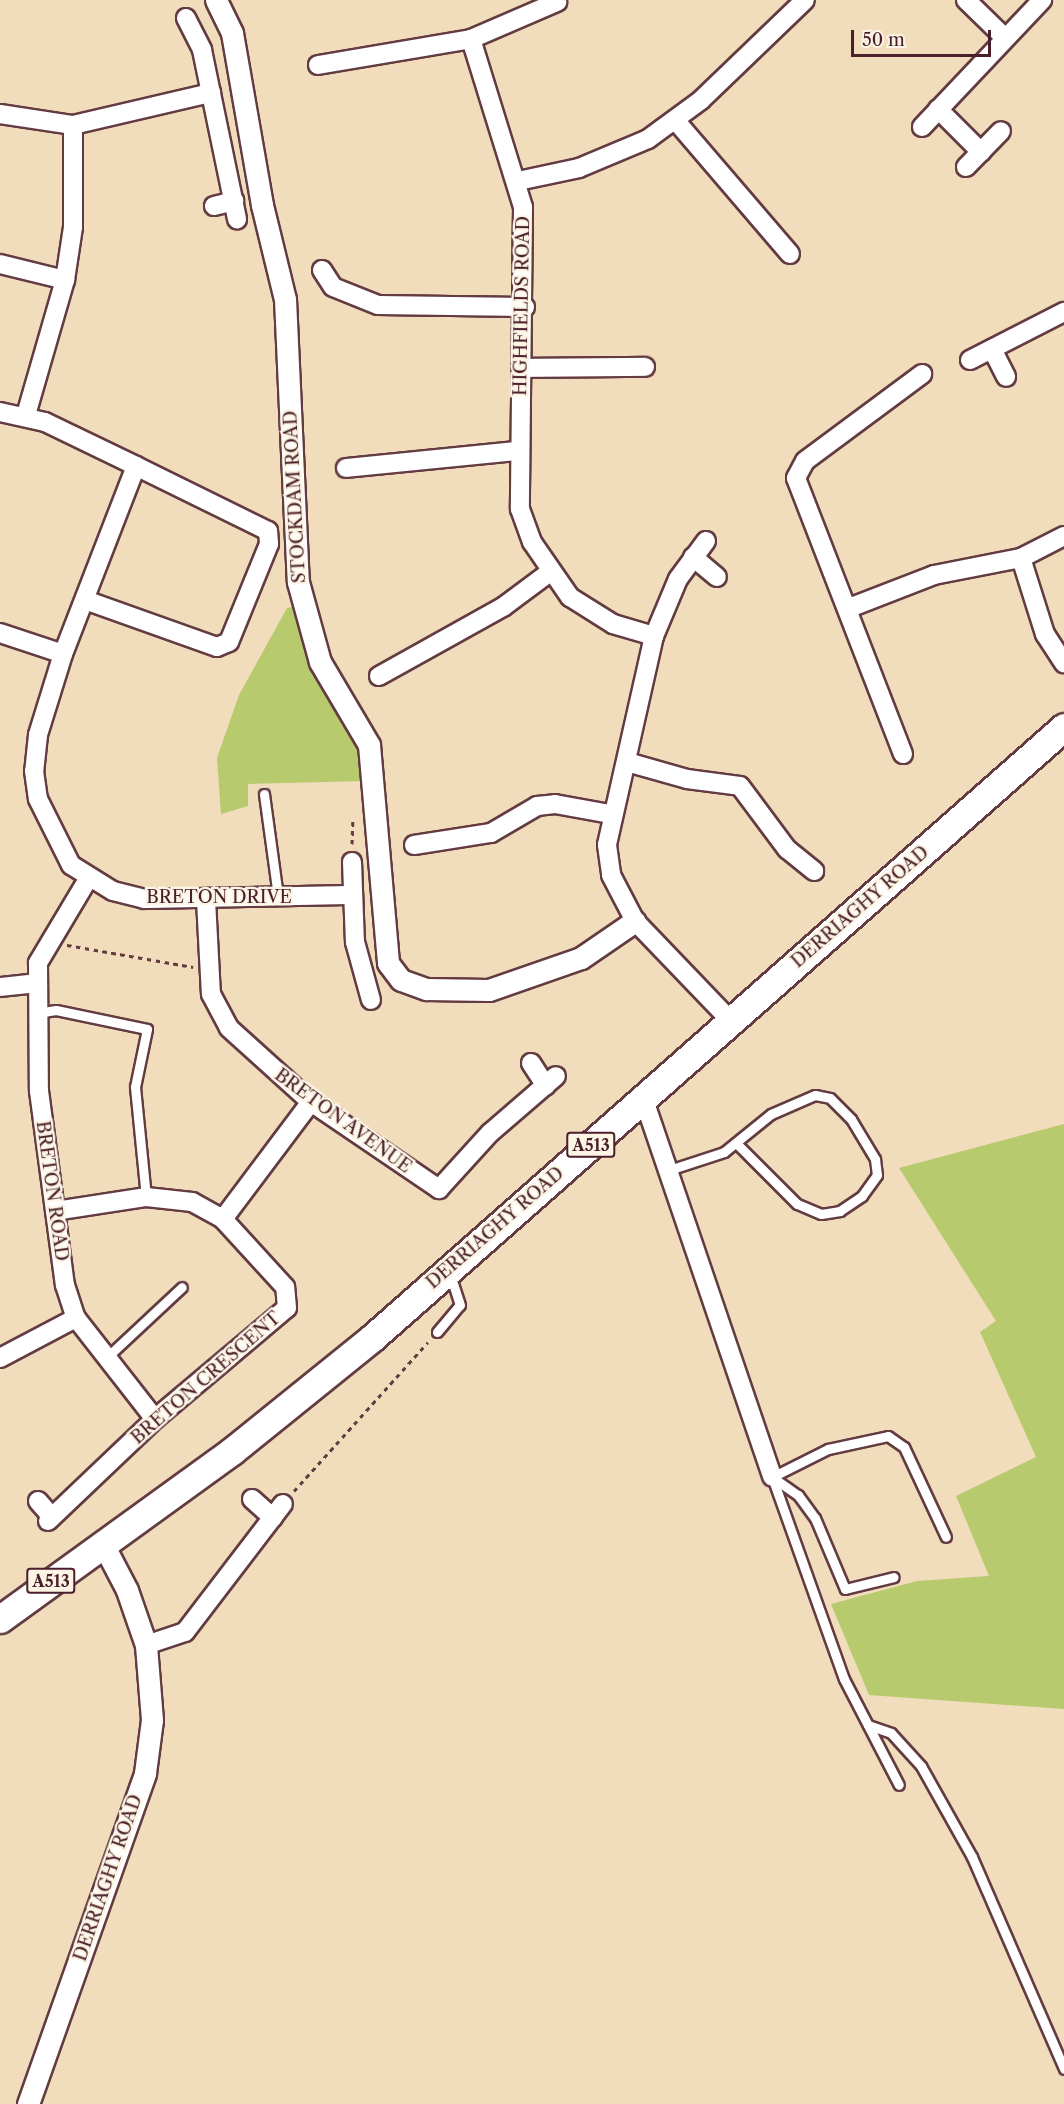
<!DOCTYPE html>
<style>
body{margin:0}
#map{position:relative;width:1064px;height:2104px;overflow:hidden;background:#f1dcbb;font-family:"Libre Caslon Text",serif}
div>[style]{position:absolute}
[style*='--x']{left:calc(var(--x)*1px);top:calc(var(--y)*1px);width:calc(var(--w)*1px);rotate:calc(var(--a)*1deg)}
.green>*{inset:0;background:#b7ca6e}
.path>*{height:3px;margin-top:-1.5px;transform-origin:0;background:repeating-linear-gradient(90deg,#633b41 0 4.5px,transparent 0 9px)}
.roads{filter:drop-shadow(2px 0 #633b41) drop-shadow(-2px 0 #633b41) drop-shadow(0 2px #633b41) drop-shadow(0 -2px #633b41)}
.service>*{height:9px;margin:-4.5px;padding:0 4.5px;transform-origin:4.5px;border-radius:4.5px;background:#fff}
.minor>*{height:18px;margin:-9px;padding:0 9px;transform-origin:9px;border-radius:9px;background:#fff}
.tertiary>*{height:21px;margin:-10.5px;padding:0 10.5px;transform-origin:10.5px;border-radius:10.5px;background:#fff}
.primary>*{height:27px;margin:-13.5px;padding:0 13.5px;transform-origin:13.5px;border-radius:13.5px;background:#fff}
span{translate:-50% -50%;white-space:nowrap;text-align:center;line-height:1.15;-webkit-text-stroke:4.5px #fcf5e5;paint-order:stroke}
.shield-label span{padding:2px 4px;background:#fcf5e5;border:2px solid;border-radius:4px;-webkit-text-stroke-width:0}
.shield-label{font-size:16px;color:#4a1f2b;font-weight:700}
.street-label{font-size:18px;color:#4a1f2b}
.scale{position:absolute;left:851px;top:30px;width:140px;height:27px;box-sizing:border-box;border:3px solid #4a1f2b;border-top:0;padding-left:8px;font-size:18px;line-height:21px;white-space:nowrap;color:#4a1f2b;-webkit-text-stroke:4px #fcf5e5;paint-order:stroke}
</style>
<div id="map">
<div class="green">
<i style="clip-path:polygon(299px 605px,356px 735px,366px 781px,248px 784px,248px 806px,221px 814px,217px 758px,239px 695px,287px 608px)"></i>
<i style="clip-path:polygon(1064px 1124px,1064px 1709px,869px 1695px,831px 1604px,917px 1581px,989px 1576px,956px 1496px,1036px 1457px,980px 1332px,996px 1321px,899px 1168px)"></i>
</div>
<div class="path">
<i style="--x:352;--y:844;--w:25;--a:-88"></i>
<i style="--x:67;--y:945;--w:128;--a:9.9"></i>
<i style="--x:294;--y:1491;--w:200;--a:-48"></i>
</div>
<div class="roads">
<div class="service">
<i style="--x:264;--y:794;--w:103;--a:82.2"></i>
<i style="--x:37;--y:1013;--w:19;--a:-9"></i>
<i style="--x:56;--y:1010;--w:93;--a:11.8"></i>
<i style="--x:147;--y:1029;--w:59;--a:101.7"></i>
<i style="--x:135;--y:1087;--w:111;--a:84.3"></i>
<i style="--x:669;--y:1170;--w:58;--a:-18.1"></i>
<i style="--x:724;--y:1152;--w:60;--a:-39"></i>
<i style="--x:771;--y:1114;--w:48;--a:-23.4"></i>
<i style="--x:815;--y:1095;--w:15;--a:11"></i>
<i style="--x:830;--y:1098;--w:30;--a:45"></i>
<i style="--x:851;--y:1119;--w:47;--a:59"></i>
<i style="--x:875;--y:1159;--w:16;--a:83"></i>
<i style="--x:877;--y:1175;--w:26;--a:126"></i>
<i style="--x:862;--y:1196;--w:27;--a:146"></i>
<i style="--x:840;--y:1211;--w:19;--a:171"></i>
<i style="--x:821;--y:1214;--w:26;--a:-157"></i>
<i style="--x:797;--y:1204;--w:86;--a:-135"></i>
<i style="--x:437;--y:1332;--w:35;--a:-50"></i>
<i style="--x:460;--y:1305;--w:33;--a:-108"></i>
<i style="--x:105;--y:1359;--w:105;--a:-43.1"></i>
<i style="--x:772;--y:1477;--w:214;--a:70.4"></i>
<i style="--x:844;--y:1679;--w:119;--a:62.6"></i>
<i style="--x:772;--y:1477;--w:63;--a:-26.6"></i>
<i style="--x:828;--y:1449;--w:61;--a:-12.2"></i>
<i style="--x:888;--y:1436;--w:19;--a:35"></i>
<i style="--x:904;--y:1447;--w:99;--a:65"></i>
<i style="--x:772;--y:1477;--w:32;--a:35"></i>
<i style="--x:798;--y:1495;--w:29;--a:54"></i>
<i style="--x:815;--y:1518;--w:77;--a:67.1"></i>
<i style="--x:845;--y:1589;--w:50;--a:-13.8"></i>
<i style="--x:868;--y:1725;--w:24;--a:19"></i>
<i style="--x:891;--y:1733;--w:45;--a:47.7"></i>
<i style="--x:921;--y:1766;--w:104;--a:60.7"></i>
<i style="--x:972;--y:1857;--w:231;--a:66.5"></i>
</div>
<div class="minor">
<i style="--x:966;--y:0;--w:52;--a:44.2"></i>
<i style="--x:186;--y:18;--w:36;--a:63"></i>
<i style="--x:202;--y:50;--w:173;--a:78.3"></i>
<i style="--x:471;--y:39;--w:176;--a:72.8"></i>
<i style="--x:523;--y:207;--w:302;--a:90.6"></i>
<i style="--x:520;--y:509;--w:35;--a:70"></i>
<i style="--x:532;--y:542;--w:67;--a:55.4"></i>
<i style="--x:570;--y:597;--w:51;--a:32.1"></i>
<i style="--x:613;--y:624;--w:43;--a:16.3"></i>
<i style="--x:318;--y:65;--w:155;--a:-9.6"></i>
<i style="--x:471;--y:39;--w:94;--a:-23.3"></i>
<i style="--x:938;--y:109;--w:61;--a:45"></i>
<i style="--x:0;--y:114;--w:74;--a:8.6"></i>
<i style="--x:73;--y:125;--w:142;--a:-13.1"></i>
<i style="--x:676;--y:121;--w:175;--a:49.4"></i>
<i style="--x:922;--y:127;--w:175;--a:-46.6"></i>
<i style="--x:966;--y:167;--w:50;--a:-45.8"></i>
<i style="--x:518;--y:181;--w:62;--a:-12"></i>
<i style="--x:579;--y:168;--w:75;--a:-22.8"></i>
<i style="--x:648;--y:139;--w:66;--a:-36.3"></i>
<i style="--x:701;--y:100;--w:144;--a:-43.9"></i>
<i style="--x:214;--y:206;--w:21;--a:-14"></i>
<i style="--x:0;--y:264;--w:67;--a:13.8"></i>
<i style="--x:322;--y:270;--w:20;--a:57"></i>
<i style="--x:333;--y:287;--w:48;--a:21.8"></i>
<i style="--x:378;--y:305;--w:147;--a:0.8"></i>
<i style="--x:992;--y:349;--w:31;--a:63"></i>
<i style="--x:970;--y:360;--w:106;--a:-27.1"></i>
<i style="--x:523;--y:368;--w:122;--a:-0.5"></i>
<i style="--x:0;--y:412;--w:46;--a:12.5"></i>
<i style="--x:45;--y:422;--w:101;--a:25.8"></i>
<i style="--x:26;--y:415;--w:141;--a:-73.9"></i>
<i style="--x:65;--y:280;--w:54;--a:-81.4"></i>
<i style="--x:73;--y:227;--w:102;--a:-90"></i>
<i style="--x:346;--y:468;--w:172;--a:-5.7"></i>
<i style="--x:1064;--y:536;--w:48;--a:152.9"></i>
<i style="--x:1021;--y:558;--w:80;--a:72.5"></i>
<i style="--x:1045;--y:634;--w:35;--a:57"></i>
<i style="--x:706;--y:541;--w:47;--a:126.4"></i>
<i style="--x:678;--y:579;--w:62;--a:112.8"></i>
<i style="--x:654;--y:636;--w:214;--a:102.7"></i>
<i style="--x:607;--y:845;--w:30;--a:82"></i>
<i style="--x:611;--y:875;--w:52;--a:62.4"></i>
<i style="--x:635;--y:921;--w:137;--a:46.2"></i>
<i style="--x:693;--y:557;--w:31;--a:40"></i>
<i style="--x:85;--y:600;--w:140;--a:19.6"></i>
<i style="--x:217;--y:647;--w:13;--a:-23"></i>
<i style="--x:229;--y:642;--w:106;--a:-67.8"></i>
<i style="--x:269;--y:544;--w:13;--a:-94"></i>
<i style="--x:268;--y:531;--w:147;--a:-153.8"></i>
<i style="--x:136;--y:466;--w:202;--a:111.2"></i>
<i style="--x:63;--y:654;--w:85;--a:107.2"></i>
<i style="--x:38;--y:735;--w:36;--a:96"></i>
<i style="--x:34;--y:771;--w:28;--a:82"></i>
<i style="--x:38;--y:799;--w:74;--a:63.4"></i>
<i style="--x:71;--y:865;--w:49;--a:31.8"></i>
<i style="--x:113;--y:891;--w:32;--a:14"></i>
<i style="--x:144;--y:899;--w:208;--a:-1.1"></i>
<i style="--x:849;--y:608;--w:91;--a:-21.2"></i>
<i style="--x:934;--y:575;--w:89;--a:-11.1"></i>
<i style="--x:0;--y:633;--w:66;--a:18.4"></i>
<i style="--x:379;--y:676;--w:142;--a:-29.1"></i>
<i style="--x:503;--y:607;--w:59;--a:-36.7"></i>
<i style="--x:903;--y:754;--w:296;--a:-111.2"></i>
<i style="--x:796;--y:478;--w:19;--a:-62"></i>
<i style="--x:805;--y:461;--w:146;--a:-36.6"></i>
<i style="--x:627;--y:762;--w:62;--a:15.8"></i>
<i style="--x:687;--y:779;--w:53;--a:7.5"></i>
<i style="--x:740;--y:786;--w:79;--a:53.3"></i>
<i style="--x:787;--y:849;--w:35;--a:39"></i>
<i style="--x:414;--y:845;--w:78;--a:-8.9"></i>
<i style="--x:491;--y:833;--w:53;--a:-30.4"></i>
<i style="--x:537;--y:806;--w:18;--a:-6"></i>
<i style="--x:555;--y:804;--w:56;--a:10.3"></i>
<i style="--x:352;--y:862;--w:80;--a:87.9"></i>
<i style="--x:355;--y:942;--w:60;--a:74.6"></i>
<i style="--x:88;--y:879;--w:98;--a:120.8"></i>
<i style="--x:38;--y:963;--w:128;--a:89.6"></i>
<i style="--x:39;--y:1091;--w:196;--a:82.4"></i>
<i style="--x:65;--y:1285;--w:35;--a:72"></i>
<i style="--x:76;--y:1318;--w:128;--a:52"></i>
<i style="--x:206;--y:900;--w:94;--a:87"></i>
<i style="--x:211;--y:994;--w:38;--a:62"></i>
<i style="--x:229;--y:1028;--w:110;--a:42.1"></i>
<i style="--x:311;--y:1102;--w:155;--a:34.2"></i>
<i style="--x:439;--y:1189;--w:76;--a:-47.7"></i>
<i style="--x:490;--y:1133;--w:87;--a:-40.8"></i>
<i style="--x:0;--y:987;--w:36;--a:-6"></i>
<i style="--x:531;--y:1063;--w:27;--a:57"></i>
<i style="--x:644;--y:1100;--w:398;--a:71.2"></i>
<i style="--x:223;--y:1219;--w:146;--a:-53.1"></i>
<i style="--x:0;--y:1358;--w:86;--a:-27.8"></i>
<i style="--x:252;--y:1499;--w:28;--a:42"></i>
<i style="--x:38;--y:1501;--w:21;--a:49"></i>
<i style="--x:48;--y:1521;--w:148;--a:-43.6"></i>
<i style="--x:155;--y:1419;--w:172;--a:-40.1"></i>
<i style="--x:287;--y:1308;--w:21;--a:-95"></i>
<i style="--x:285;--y:1287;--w:92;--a:-132.4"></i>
<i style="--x:223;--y:1219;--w:35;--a:-151"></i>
<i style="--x:192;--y:1202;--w:46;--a:-173.8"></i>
<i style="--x:146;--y:1197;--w:92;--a:171.3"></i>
<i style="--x:146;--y:1645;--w:41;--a:-18.4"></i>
<i style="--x:185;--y:1632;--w:161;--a:-52.6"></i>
</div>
<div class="tertiary">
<i style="--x:216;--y:0;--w:37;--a:64"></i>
<i style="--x:232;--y:33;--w:175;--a:80.1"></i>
<i style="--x:262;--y:205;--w:97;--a:76.3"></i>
<i style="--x:285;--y:299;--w:283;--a:87.4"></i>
<i style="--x:298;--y:582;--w:83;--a:74.6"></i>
<i style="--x:320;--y:662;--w:96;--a:59.4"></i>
<i style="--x:369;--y:745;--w:219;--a:85"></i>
<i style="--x:388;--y:963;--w:21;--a:53"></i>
<i style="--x:401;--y:980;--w:27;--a:20"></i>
<i style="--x:426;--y:989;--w:63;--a:0.9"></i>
<i style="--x:489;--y:990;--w:97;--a:-19.2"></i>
<i style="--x:581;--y:958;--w:65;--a:-34.4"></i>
<i style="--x:28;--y:2104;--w:351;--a:-70.5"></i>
<i style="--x:145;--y:1773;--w:53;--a:-82.5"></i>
<i style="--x:152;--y:1720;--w:75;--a:-94.6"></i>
<i style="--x:146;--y:1645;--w:58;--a:-109.1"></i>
<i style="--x:127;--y:1590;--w:52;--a:-117.6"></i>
</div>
<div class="primary">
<i style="--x:0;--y:1619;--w:286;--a:-35.9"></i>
<i style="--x:232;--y:1451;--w:180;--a:-38.9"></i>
<i style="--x:372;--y:1338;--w:923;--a:-41.44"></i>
</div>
</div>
<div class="shield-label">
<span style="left:591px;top:1145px">A513</span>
<span style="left:51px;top:1581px">A513</span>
</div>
<div class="street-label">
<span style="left:522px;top:306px;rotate:-89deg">HIGHFIELDS ROAD</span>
<span style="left:295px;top:497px;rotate:-93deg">STOCKDAM ROAD</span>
<span style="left:219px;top:897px">BRETON DRIVE</span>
<span style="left:860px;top:907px;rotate:-41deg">DERRIAGHY ROAD</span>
<span style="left:343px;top:1121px;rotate:36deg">BRETON AVENUE</span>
<span style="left:52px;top:1191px;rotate:82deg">BRETON ROAD</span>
<span style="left:495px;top:1228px;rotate:-41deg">DERRIAGHY ROAD</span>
<span style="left:206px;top:1378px;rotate:-41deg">BRETON CRESCENT</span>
<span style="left:108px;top:1878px;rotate:-71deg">DERRIAGHY ROAD</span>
</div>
<div class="scale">50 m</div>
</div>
